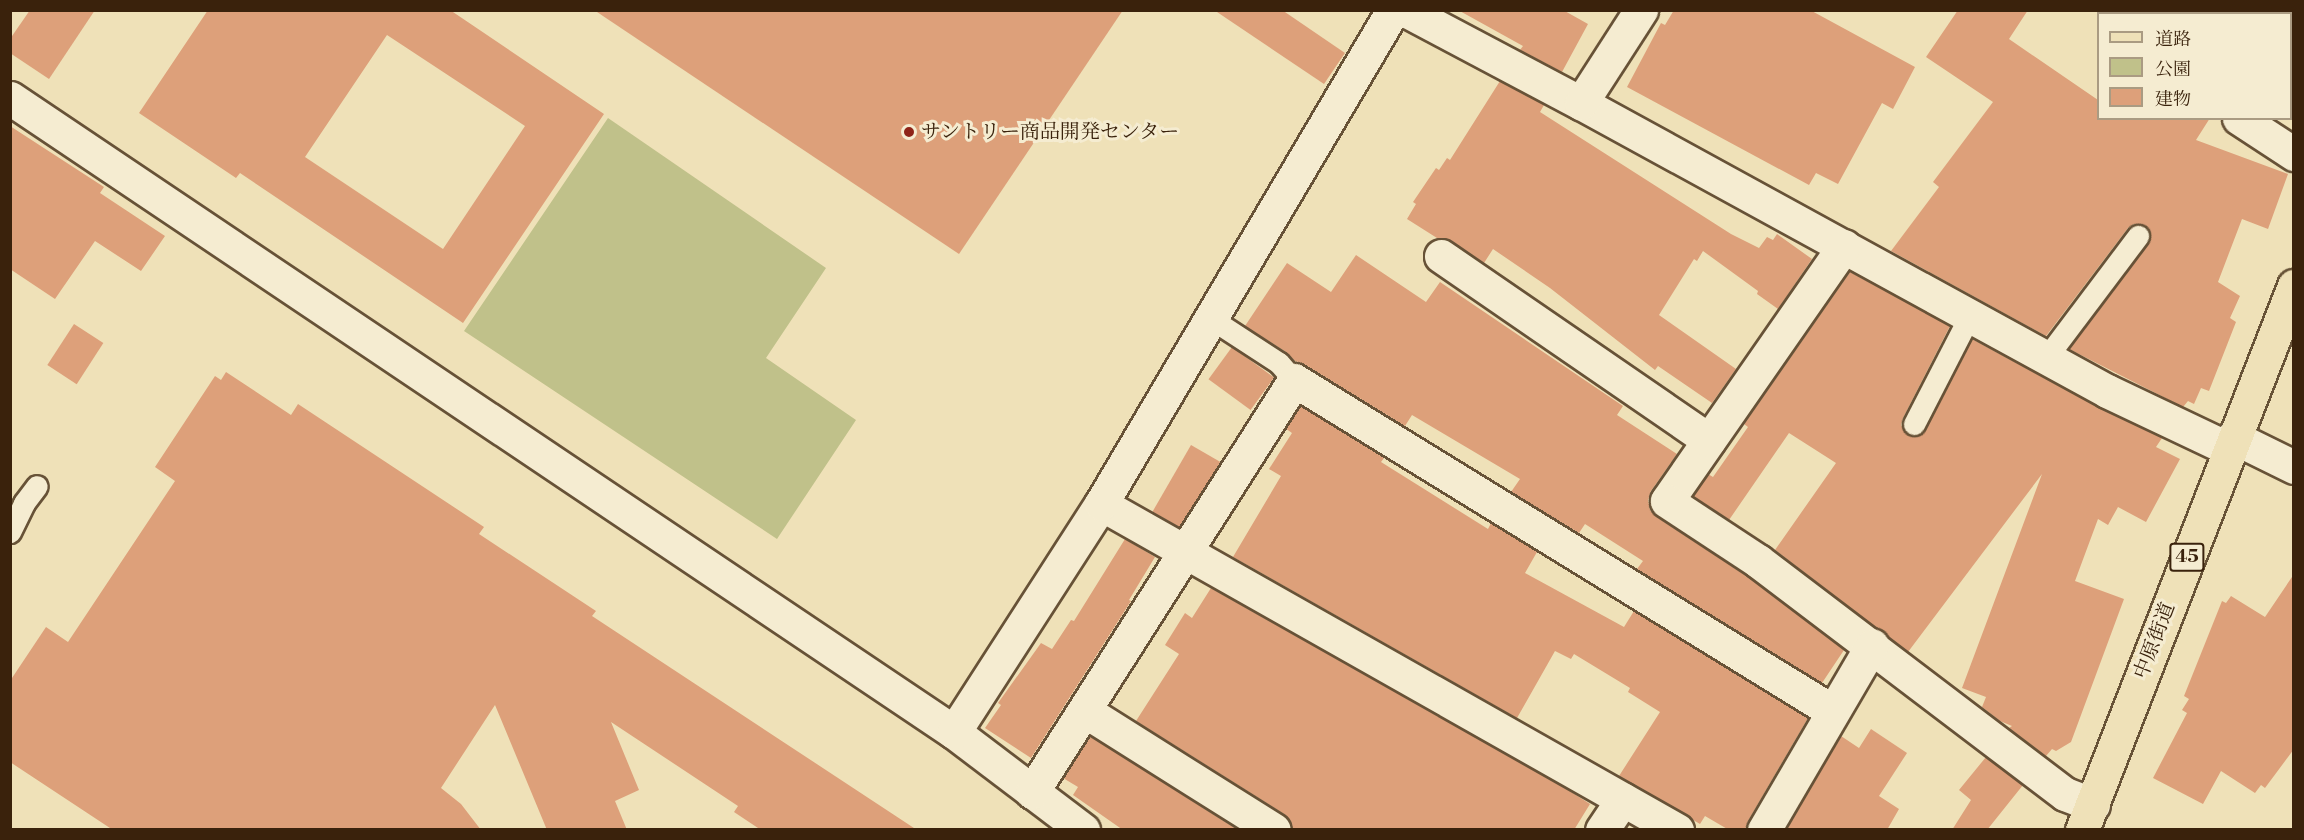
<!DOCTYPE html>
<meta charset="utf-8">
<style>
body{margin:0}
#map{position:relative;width:2304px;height:840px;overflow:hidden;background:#efe1b8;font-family:"Libre Bodoni","Noto Serif JP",serif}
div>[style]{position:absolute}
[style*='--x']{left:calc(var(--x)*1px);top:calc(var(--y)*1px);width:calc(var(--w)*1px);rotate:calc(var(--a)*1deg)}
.green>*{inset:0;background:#c0c18a}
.building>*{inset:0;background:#dda07a;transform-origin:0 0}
.roads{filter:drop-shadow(2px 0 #675237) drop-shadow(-2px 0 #675237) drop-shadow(0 2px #675237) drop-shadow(0 -2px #675237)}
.service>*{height:21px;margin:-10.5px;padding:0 10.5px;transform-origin:10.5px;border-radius:10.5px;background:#f5ecd1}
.minor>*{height:33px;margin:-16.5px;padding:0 16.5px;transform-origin:16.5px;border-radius:16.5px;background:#f5ecd1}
.primary>*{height:33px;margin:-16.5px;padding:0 16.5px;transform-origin:16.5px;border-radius:16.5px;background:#efe1b8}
.dots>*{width:16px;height:16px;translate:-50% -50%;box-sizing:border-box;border:3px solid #f5ecd1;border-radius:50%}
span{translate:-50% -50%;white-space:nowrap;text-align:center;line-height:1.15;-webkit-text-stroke:6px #f5ecd1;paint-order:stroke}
.shield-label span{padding:2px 4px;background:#f5ecd1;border:2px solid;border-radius:4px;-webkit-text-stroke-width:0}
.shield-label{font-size:18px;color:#3a220c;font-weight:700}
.poi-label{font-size:20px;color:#3a220c}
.left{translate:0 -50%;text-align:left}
.street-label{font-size:20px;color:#3a220c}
.frame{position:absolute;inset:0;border:12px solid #3a220c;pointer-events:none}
.legend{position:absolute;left:2097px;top:12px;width:195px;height:108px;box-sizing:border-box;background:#f5ecd1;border:2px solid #aa9b82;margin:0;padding:8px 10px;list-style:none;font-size:18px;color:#3a220c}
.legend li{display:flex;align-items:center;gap:12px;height:30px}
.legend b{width:30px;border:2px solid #aa9b82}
</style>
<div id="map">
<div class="green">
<i style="clip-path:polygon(608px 118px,826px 268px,766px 358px,856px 420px,777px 539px,464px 331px)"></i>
</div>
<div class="building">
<i style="clip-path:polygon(30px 10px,95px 10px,49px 79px,10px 53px,10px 39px)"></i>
<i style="clip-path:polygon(evenodd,208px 10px,450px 10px,604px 114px,463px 323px,240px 173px,236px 178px,139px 113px,208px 10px,387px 35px,525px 126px,443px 249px,305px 157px,387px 35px)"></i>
<i style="clip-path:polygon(594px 10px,1123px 10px,959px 254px)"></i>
<i style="clip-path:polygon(1214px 10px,1282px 10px,1345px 53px,1324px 84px)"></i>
<i style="clip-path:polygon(1458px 10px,1563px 10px,1588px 24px,1562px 72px,1520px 50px,1523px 46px)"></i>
<i style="clip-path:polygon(1674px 10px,1810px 10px,1915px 67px,1893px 109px,1882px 103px,1838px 184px,1816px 173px,1809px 185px,1627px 87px,1661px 23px,1665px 25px)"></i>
<i style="clip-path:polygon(1958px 10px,2028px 10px,2009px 39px,2098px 100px,2098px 118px,2210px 118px,2196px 140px,2288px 174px,2268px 229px,2242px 219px,2218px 282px,2240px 296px,2230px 318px,2236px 322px,2209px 391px,2201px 388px,2194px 404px,2188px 401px,2183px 407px,2069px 349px,2148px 244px,2150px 232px,2145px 226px,2134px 224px,2128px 228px,2046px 336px,1891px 251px,1939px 187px,1933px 182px,1993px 102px,1926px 57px)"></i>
<i style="clip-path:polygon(1500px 81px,1544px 105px,1540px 112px,1731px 234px,1759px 248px,1767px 237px,1773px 240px,1777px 234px,1812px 259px,1778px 309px,1757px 294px,1758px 291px,1703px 251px,1697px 261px,1694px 259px,1659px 315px,1736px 369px,1712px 403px,1658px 366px,1655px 370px,1550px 288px,1493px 249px,1484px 263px,1452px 241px,1437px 238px,1407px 219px,1416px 204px,1413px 202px,1436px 168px,1439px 170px,1447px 158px,1450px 160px)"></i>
<i style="clip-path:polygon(10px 126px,104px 187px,100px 193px,165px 236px,141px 271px,95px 241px,55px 299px,10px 269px)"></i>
<i style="clip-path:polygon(1356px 255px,1426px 302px,1440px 282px,1623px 406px,1617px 415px,1677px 454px,1651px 491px,1648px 500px,1650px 510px,1657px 517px,1747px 576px,1844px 650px,1822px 683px,1637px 569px,1643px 561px,1585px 524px,1579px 533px,1511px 492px,1520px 479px,1412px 415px,1405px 426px,1304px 364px,1295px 361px,1286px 352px,1245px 326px,1287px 263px,1331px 292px)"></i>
<i style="clip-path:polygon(1850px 272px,1950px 326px,1903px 418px,1901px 425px,1908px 435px,1915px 437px,1925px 430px,1972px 339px,2098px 407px,2162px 438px,2156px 447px,2180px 459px,2146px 522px,2118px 507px,2108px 525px,2098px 519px,2075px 581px,2124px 599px,2071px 742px,2056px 751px,2052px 749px,2046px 756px,2009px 728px,2012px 726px,2000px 721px,1982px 707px,1986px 697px,1962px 688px,2042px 474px,1908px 652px,1775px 550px,1836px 463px,1789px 433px,1729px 520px,1693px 496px,1708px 474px,1713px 477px,1748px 427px,1744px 424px)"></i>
<i style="left:74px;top:324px;width:35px;height:49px;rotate:33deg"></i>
<i style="left:1232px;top:347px;width:52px;height:40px;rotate:36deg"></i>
<i style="clip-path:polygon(226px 372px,291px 415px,298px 404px,484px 527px,479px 534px,596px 611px,592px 616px,917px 830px,761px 830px,734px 812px,738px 806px,611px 722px,639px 790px,615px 801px,627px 830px,547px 830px,495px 705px,441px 788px,461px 804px,481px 830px,113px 830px,10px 762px,10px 681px,46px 627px,68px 642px,175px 481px,155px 467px,215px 376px,221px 380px)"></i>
<i style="clip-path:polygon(1300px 406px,1384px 458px,1381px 462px,1488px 529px,1491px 523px,1537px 552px,1525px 573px,1624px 627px,1634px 611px,1808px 718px,1748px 821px,1745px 830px,1729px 830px,1705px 816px,1700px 824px,1619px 776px,1660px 712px,1628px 692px,1630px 688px,1574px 654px,1571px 659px,1555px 651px,1517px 718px,1233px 557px,1281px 476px,1269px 469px,1292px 433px,1285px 428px)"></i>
<i style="left:1191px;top:445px;width:34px;height:77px;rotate:30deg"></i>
<i style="clip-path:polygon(1125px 539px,1155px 557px,1129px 600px,1131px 601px,1031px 758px,985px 728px,1001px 705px,998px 703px,1041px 643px,1052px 649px,1071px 620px,1074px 621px)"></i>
<i style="clip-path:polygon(2294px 574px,2294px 749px,2265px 788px,2261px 785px,2255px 793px,2221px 771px,2203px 804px,2153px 778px,2187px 713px,2182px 710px,2189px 699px,2184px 696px,2222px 601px,2226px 603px,2231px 596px,2265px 617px)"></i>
<i style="clip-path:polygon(1211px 588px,1565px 788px,1590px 804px,1574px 830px,1293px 830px,1290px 821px,1284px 814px,1136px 721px,1179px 654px,1165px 645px,1185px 613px,1192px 618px)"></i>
<i style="clip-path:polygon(1871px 729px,1907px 753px,1879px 796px,1899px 809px,1887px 830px,1786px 830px,1841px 736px,1859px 748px)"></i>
<i style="clip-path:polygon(1090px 736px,1238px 830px,1123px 830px,1073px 795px,1078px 787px,1063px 778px)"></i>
<i style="clip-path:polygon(1986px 757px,2023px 785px,1987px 830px,1952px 830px,1971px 800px,1959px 790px)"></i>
</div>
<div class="roads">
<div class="service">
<i style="--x:1210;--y:318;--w:82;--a:33.1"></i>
<i style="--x:1279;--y:363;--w:23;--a:49"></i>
<i style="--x:2046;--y:358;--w:153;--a:-53"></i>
<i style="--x:1914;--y:424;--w:120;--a:-62.8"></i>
<i style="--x:10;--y:532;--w:32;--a:-64"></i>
<i style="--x:24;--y:503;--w:21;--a:-53"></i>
</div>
<div class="minor">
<i style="--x:1405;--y:10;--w:199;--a:27.9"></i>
<i style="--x:1581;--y:103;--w:600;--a:28.7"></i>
<i style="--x:2107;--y:391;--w:135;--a:25.4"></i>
<i style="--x:10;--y:98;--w:1137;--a:33.89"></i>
<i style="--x:954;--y:732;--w:162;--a:37.2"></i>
<i style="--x:1581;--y:103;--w:111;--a:-57.2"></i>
<i style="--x:2239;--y:118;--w:66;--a:33.2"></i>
<i style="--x:1844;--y:246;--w:310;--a:124.8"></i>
<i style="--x:1667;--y:501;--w:109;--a:33.4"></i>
<i style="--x:1758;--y:561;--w:385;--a:37.2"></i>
<i style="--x:2065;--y:794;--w:30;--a:21"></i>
<i style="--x:1441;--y:256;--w:325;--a:34.5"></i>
<i style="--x:2233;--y:437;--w:68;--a:26.2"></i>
<i style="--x:1101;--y:504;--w:662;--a:29.51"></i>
<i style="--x:1085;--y:711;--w:223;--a:32.2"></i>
<i style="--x:954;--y:732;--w:271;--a:-57.2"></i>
<i style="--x:1101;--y:504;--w:574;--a:-59.41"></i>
<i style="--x:1032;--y:792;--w:488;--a:-57.5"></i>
<i style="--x:1294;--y:380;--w:632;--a:31.6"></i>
<i style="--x:1602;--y:830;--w:37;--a:-56"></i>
<i style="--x:1764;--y:830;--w:214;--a:-59.7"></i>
</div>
<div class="primary">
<i style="--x:2082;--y:830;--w:584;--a:-68.71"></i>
</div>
</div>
<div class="dots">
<i style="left:909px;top:132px;background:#8f2418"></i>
</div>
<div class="shield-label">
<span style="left:2187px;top:557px">45</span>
</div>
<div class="poi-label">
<span class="left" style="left:921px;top:132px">サントリー商品開発センター</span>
</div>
<div class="street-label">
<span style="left:2155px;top:641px;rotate:-69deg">中原街道</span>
</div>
<div class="frame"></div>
<ul class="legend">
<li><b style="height:8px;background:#efe1b8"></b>道路</li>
<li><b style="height:16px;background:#c0c18a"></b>公園</li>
<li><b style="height:16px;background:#dda07a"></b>建物</li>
</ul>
</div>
